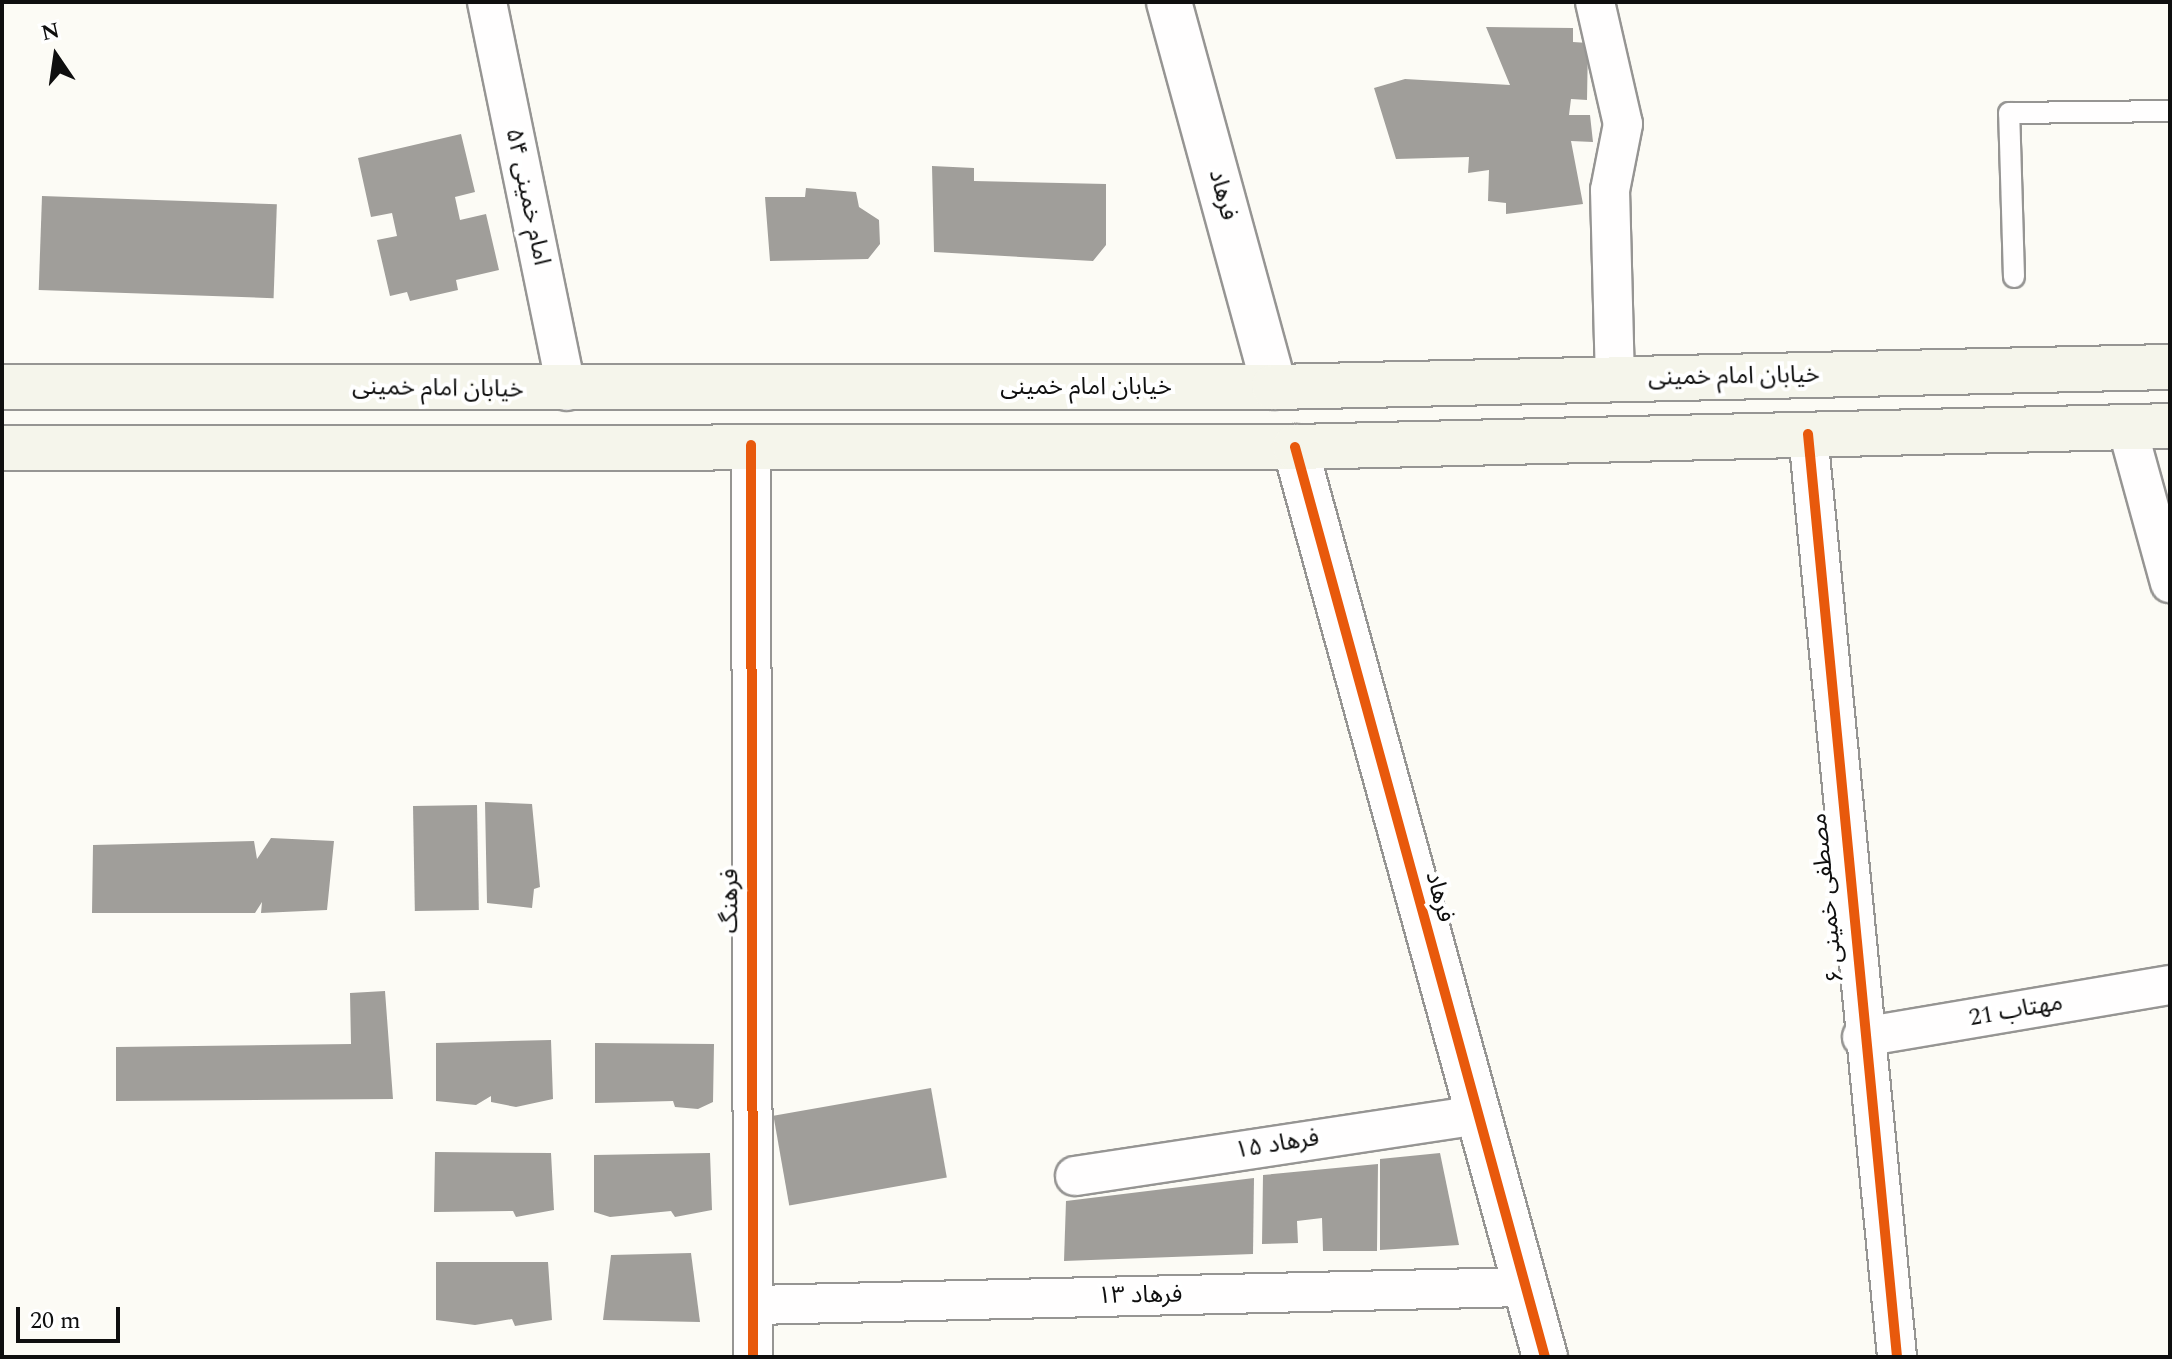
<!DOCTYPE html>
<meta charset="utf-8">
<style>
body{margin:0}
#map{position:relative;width:2172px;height:1359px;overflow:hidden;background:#fcfbf5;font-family:Spectral,"Noto Sans Arabic",serif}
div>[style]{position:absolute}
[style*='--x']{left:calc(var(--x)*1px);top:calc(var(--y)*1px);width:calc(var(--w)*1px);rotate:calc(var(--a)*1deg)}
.building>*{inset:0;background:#a09e9a;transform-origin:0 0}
.roads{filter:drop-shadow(2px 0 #969593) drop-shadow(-2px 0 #969593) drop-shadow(0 2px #969593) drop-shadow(0 -2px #969593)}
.service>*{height:20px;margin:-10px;padding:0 10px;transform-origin:10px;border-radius:10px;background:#fffefe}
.minor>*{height:38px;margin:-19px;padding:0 19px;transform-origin:19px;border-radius:19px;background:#fffefe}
.tertiary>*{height:44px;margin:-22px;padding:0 22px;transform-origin:22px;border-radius:22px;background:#fffefe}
.secondary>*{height:44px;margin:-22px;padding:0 22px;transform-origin:22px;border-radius:22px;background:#f5f5eb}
.cycleway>*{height:10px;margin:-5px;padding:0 5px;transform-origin:5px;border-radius:5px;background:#e8590c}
span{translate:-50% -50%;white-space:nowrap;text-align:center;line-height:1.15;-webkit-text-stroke:8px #fff;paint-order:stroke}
.street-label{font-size:24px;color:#0f0f0f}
.frame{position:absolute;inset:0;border:4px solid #0f0f0f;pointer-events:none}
.north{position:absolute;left:16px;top:16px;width:80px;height:80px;-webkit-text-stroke:6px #fff;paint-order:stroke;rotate:347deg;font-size:22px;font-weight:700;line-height:32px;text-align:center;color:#0f0f0f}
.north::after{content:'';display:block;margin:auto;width:28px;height:36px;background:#0f0f0f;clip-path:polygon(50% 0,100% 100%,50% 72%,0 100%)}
.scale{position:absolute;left:16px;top:1307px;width:104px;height:36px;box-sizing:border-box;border:4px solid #0f0f0f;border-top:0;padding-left:10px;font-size:24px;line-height:28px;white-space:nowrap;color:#0f0f0f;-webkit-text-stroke:6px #fff;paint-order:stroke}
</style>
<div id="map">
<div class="building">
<i style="clip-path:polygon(1486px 27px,1573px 28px,1573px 42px,1588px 43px,1587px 100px,1571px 99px,1569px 115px,1590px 115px,1593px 142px,1571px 141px,1583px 204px,1506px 214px,1506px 203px,1488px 201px,1489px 170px,1468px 173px,1469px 157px,1396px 159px,1374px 88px,1405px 79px,1510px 85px)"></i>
<i style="clip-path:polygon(461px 134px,475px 192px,455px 197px,460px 220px,486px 214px,499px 270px,456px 280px,458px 290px,410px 301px,407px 292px,390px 296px,377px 240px,397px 236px,392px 213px,371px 217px,358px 158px)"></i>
<i style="clip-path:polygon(932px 166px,974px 168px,974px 181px,1106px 184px,1106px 245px,1093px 261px,934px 252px)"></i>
<i style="clip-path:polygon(806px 188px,856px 192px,859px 207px,879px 220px,880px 244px,868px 259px,770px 261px,765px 197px,805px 197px)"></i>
<i style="left:42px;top:196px;width:235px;height:94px;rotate:2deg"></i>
<i style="clip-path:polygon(485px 802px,532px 804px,540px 887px,534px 889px,532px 908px,487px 903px)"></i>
<i style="left:477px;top:805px;width:105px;height:64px;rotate:89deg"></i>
<i style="clip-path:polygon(271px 838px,334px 841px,327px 910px,261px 913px,262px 902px,255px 913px,92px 913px,93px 845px,254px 841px,257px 859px)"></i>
<i style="clip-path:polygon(385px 991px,393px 1099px,116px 1101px,116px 1047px,351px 1044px,350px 993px)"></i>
<i style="clip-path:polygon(551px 1040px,553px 1099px,516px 1107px,491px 1102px,491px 1096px,476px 1105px,436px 1101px,436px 1043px)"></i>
<i style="clip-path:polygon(595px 1043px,714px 1044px,713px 1102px,698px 1109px,675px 1107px,673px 1101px,595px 1103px)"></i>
<i style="left:931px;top:1088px;width:91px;height:160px;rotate:80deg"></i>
<i style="clip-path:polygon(435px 1152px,551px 1153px,554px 1210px,516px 1217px,513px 1211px,434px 1212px)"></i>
<i style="clip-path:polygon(710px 1153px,712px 1210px,675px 1217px,671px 1211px,610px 1217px,594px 1212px,594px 1155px)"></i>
<i style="clip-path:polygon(1440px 1153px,1459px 1245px,1380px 1250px,1380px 1159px)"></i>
<i style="clip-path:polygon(1378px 1164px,1377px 1251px,1323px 1251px,1322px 1218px,1297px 1221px,1298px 1243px,1262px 1244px,1263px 1175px)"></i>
<i style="clip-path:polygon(1254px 1178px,1253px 1254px,1064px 1261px,1066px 1201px)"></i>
<i style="clip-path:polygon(691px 1253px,700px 1322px,603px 1320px,611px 1255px)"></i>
<i style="clip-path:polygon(436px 1262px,548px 1262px,552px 1320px,515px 1326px,512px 1319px,475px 1325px,436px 1320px)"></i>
</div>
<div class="roads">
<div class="service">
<i style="--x:2014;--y:277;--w:164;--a:-91.7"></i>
<i style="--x:2009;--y:113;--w:161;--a:-0.7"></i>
</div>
<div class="minor">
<i style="--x:487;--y:2;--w:397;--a:78.4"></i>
<i style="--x:1595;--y:2;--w:125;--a:77.1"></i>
<i style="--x:1623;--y:124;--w:67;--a:101.1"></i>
<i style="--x:1610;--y:190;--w:190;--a:88.5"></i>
<i style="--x:2127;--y:427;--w:162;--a:74.6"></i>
<i style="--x:1808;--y:434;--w:927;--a:84.49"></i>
<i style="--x:751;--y:445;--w:912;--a:89.87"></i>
<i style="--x:1862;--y:1037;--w:312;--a:-9.6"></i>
<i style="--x:1075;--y:1176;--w:408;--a:-8.6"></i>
<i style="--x:754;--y:1305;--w:772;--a:-1.34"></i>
</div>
<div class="tertiary">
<i style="--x:1169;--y:2;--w:399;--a:74.7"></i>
<i style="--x:1295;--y:447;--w:944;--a:74.64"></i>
</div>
<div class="secondary">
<i style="--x:2;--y:387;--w:1272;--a:0"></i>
<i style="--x:1274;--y:387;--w:896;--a:-1.28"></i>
<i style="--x:2;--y:448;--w:1293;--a:-0.04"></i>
<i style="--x:1295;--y:447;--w:875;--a:-1.37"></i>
</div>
</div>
<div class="cycleway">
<i style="--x:1808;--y:434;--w:927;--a:84.49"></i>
<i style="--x:751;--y:445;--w:912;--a:89.87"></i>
<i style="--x:1295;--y:447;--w:944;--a:74.64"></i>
</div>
<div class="street-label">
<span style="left:1222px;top:195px;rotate:75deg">فرهاد</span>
<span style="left:527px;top:197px;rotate:78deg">امام خمینی ۵۴</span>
<span style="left:1734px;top:377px;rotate:-1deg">خیابان امام خمینی</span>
<span style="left:1086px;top:388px">خیابان امام خمینی</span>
<span style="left:438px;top:389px;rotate:1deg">خیابان امام خمینی</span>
<span style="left:1439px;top:897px;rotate:75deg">فرهاد</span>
<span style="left:1828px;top:898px;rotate:-96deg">مصطفی خمینی ۶</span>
<span style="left:731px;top:901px;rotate:-90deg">فرهنگ</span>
<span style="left:2016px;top:1011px;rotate:-10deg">مهتاب 21</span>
<span style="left:1277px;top:1145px;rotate:-9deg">فرهاد ۱۵</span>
<span style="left:1140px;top:1296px;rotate:-1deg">فرهاد ۱۳</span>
</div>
<div class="frame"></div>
<div class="north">N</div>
<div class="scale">20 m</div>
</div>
